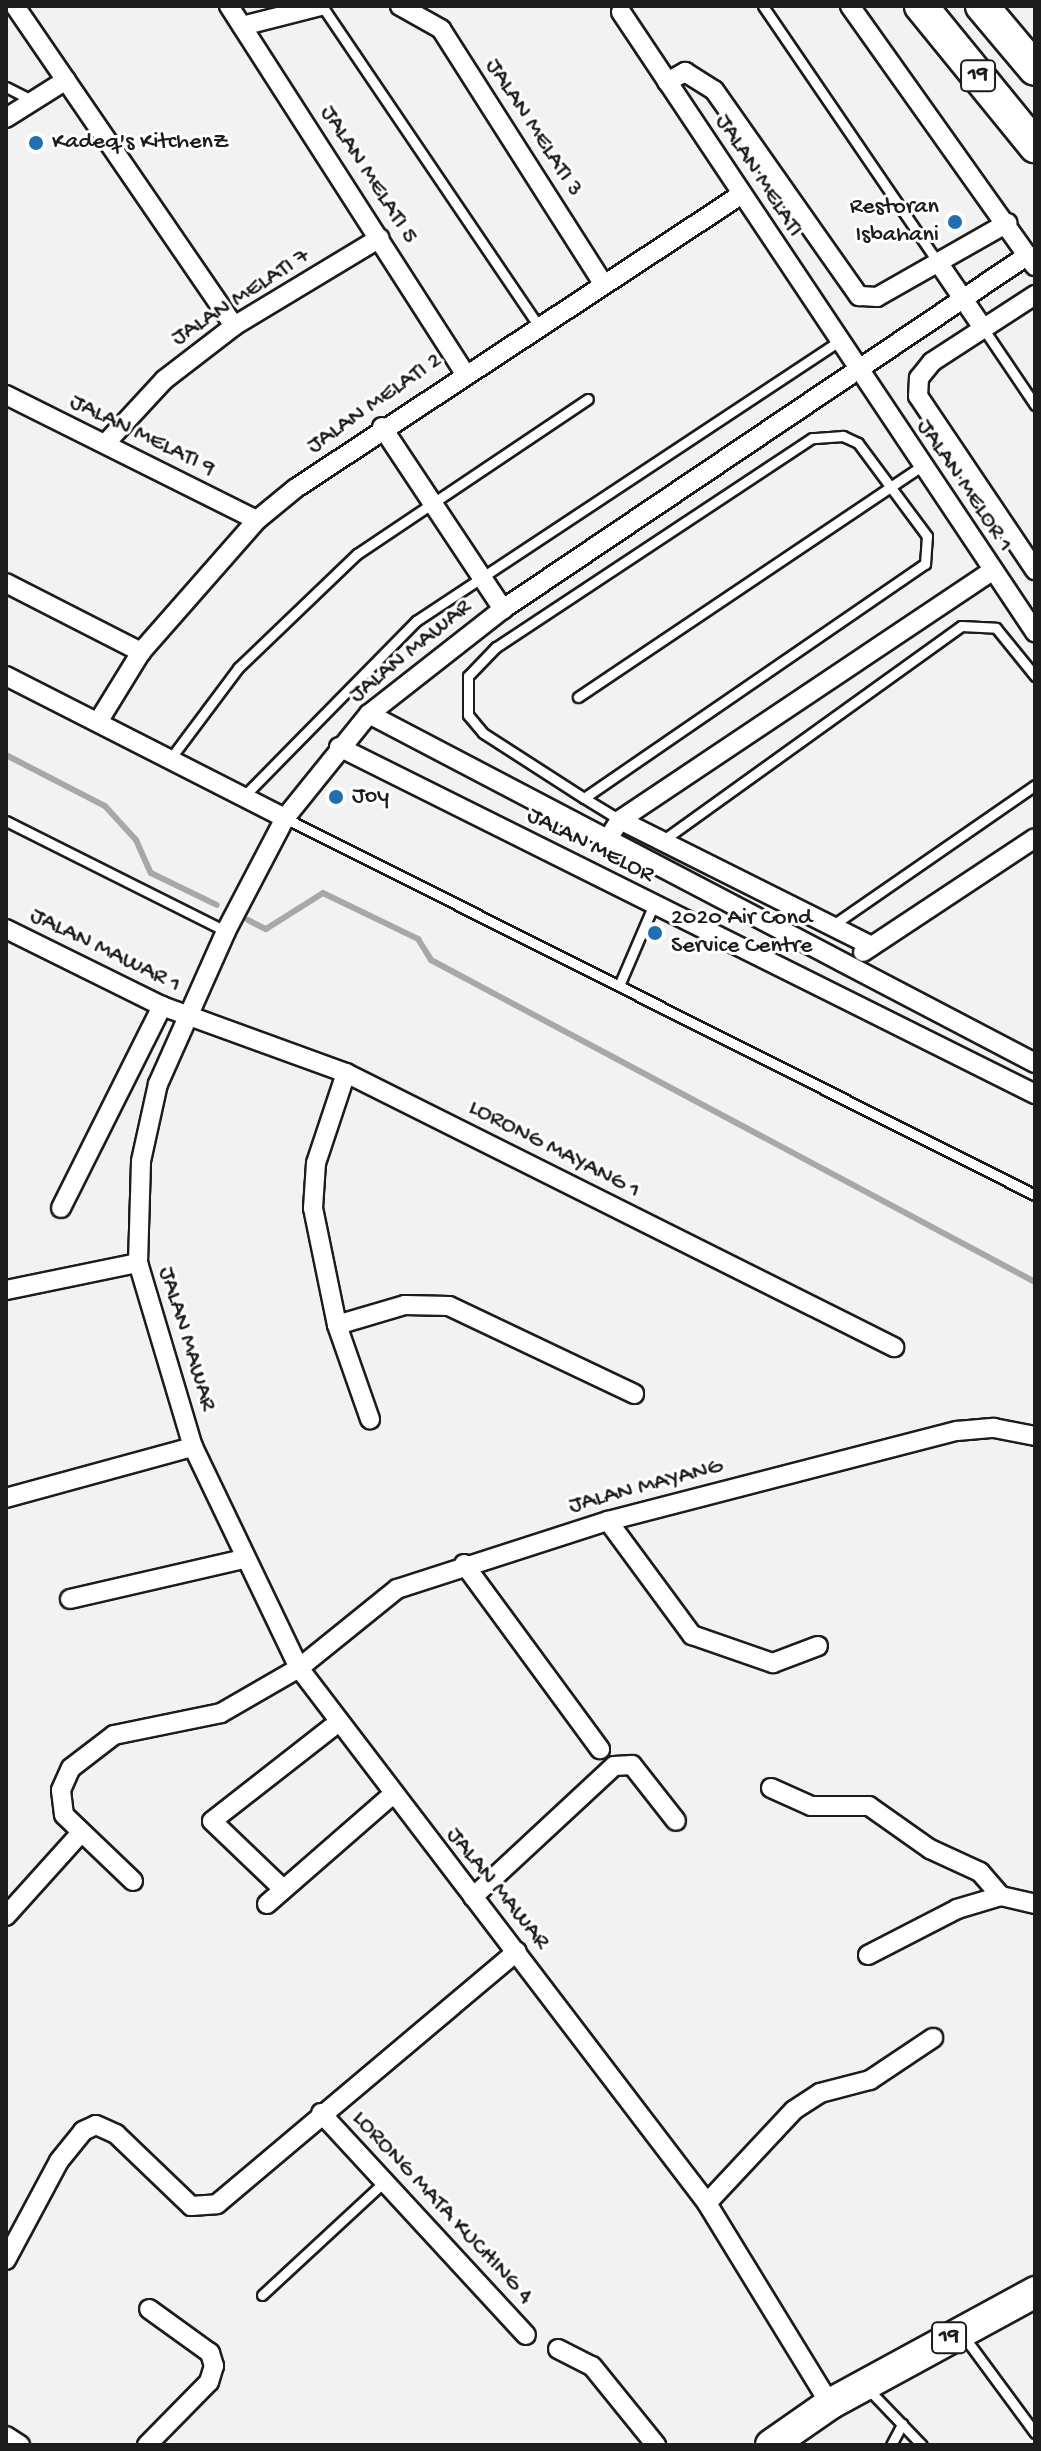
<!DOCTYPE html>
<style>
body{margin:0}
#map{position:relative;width:1041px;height:2451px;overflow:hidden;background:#f2f2f2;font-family:"Gochi Hand",sans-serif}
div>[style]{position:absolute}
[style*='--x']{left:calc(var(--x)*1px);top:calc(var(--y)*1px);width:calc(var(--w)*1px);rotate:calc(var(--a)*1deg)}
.stream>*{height:6px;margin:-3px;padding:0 3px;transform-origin:3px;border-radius:3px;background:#a8a8a8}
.roads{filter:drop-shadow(2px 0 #1c1c1c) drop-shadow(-2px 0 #1c1c1c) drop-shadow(0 2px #1c1c1c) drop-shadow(0 -2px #1c1c1c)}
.service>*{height:9px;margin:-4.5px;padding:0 4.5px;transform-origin:4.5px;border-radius:4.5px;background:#fff}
.minor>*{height:18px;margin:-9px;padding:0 9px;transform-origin:9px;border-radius:9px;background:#fff}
.primary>*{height:30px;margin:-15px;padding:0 15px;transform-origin:15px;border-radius:15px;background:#fff}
.trunk>*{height:32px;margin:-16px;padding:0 16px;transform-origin:16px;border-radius:16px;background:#fff}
.dots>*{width:22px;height:22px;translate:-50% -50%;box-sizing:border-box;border:4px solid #fff;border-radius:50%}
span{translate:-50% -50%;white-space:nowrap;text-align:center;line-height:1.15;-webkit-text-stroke:6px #fff;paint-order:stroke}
.shield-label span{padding:2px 6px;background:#fff;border:2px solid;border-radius:6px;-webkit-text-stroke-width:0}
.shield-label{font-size:22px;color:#1c1c1c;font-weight:700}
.street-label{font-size:24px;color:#1c1c1c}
.poi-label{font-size:24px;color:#1c1c1c}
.left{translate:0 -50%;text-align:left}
.right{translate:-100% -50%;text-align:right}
.frame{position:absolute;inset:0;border:8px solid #1c1c1c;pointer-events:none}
</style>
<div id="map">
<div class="stream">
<i style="--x:6;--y:755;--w:111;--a:27.3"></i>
<i style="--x:105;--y:806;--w:46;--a:47.6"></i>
<i style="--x:136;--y:840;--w:36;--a:66"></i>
<i style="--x:151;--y:873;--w:73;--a:25.9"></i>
<i style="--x:248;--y:920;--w:20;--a:27"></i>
<i style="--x:266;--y:929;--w:67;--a:-32.3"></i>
<i style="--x:323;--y:893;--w:106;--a:25.8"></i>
<i style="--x:418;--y:939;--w:25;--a:58"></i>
<i style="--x:431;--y:960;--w:684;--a:28.06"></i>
</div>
<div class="roads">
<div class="service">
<i style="--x:322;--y:6;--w:384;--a:55.9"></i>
<i style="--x:763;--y:6;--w:312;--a:55.7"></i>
<i style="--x:6;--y:87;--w:31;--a:27"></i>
<i style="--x:983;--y:328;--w:93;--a:56"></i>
<i style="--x:578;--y:697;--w:414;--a:-33.9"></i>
<i style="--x:170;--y:759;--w:114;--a:-53.2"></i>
<i style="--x:238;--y:668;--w:165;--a:-43.8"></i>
<i style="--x:357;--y:554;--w:278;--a:-33.9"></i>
<i style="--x:243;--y:797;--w:247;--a:-45.5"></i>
<i style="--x:416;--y:621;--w:507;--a:-33.5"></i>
<i style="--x:584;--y:798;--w:414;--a:-34.5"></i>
<i style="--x:925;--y:564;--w:28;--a:-86"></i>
<i style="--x:927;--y:536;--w:116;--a:-126.6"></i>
<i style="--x:858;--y:443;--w:17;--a:-155"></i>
<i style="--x:843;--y:436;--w:31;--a:176"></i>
<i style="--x:812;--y:438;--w:379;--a:146.5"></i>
<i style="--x:496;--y:647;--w:40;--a:134"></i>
<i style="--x:468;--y:676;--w:39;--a:90"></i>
<i style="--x:468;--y:715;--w:23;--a:50"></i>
<i style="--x:483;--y:733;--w:120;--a:32.8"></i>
<i style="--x:584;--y:798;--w:42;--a:31.4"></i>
<i style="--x:285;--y:818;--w:839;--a:26.69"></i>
<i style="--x:6;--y:821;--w:246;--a:26.6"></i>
<i style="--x:662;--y:841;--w:368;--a:-35.7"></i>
<i style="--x:961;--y:626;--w:35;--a:3"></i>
<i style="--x:996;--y:628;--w:62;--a:50.9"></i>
<i style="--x:833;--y:925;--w:246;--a:-34.7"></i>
<i style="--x:621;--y:981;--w:84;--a:-66.8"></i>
<i style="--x:262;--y:2295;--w:166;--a:-42.8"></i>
<i style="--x:965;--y:2338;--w:118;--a:53.6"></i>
<i style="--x:869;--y:2390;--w:76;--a:46.1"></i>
<i style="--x:891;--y:2445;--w:24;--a:-62"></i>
</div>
<div class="minor">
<i style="--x:15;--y:6;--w:388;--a:55.6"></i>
<i style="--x:229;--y:6;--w:434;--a:57.3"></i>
<i style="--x:400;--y:6;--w:47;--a:29.3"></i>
<i style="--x:441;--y:29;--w:301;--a:57.5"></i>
<i style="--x:850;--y:6;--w:319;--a:54.6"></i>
<i style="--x:621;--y:12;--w:746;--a:56.27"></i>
<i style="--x:242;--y:26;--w:81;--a:-14.2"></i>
<i style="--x:667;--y:82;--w:21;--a:-29"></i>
<i style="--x:685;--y:72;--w:34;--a:32"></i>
<i style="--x:714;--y:90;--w:252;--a:54.9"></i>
<i style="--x:859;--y:296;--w:18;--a:3"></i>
<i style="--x:877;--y:297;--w:150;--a:-29.6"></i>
<i style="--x:6;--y:118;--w:71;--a:-32.3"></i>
<i style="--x:940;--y:265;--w:76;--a:55.7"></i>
<i style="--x:1035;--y:295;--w:123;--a:147"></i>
<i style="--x:932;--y:362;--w:21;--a:129"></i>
<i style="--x:919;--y:378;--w:18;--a:93"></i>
<i style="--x:918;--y:396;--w:210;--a:56.1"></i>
<i style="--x:6;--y:395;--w:280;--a:26.5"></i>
<i style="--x:382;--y:427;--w:219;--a:56.4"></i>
<i style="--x:105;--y:444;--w:87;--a:-47.3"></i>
<i style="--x:164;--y:380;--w:88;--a:-37.6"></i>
<i style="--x:234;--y:326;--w:170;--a:-31.1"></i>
<i style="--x:6;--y:583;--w:152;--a:27.1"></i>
<i style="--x:6;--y:676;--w:313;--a:27"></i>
<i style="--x:369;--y:714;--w:752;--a:27.66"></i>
<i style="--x:98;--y:722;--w:82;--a:-58.4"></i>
<i style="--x:141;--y:652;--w:176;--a:-48.7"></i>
<i style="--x:257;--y:520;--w:50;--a:-39.4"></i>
<i style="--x:296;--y:488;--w:534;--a:-33.39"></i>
<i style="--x:339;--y:747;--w:778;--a:26.5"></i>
<i style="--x:620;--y:820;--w:277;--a:26.6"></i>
<i style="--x:608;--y:839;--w:22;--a:-58"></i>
<i style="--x:620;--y:820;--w:448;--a:-33.8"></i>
<i style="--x:6;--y:929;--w:174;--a:26.3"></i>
<i style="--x:162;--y:1006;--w:196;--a:20"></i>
<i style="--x:346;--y:1073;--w:613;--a:26.57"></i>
<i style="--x:863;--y:952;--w:206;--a:-33.5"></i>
<i style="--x:346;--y:1073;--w:95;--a:108.4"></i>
<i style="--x:316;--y:1163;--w:45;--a:93.8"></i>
<i style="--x:313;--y:1208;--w:119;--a:78.4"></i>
<i style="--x:337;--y:1325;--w:100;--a:70.7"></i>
<i style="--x:61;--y:1208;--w:226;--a:-63.4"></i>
<i style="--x:6;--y:1290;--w:135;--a:-11.6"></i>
<i style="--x:337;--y:1325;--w:71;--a:-16.4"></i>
<i style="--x:405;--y:1305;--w:44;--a:1.3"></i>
<i style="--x:449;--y:1306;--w:205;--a:25.4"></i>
<i style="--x:6;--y:1498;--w:194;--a:-15.3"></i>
<i style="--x:608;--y:1521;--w:142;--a:53.6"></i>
<i style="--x:692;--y:1635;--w:86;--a:19.1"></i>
<i style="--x:773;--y:1663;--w:48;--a:-20.7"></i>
<i style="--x:464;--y:1564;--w:230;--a:53.7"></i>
<i style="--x:70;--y:1599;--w:178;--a:-13"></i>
<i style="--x:771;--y:1788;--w:44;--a:24.2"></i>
<i style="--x:811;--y:1806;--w:58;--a:0"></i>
<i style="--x:869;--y:1806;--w:75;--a:35.2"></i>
<i style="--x:930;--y:1849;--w:55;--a:24.7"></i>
<i style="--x:980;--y:1872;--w:32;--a:49"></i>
<i style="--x:133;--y:1881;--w:95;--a:-136.3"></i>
<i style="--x:64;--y:1815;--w:25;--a:-97"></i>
<i style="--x:61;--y:1790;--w:24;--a:-66"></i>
<i style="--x:71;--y:1768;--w:54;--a:-37.5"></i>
<i style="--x:114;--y:1735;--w:109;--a:-11.6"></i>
<i style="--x:221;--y:1713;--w:90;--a:-30"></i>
<i style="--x:299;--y:1668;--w:126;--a:-38.9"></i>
<i style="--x:397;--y:1589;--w:222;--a:-17.9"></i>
<i style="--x:608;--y:1521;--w:360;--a:-14.5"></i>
<i style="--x:957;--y:1431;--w:37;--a:-5"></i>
<i style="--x:994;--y:1428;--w:42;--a:11"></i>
<i style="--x:283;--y:1889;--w:98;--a:-136.2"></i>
<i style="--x:212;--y:1821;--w:157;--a:-38"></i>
<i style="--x:473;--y:1897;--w:192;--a:-42.9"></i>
<i style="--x:614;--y:1766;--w:18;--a:-3"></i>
<i style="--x:632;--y:1765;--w:71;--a:51.8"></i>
<i style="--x:267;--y:1904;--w:164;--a:-41.1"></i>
<i style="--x:6;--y:1916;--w:109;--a:-48"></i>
<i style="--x:868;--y:1955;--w:100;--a:-27.3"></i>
<i style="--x:957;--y:1909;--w:46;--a:-16.5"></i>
<i style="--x:1001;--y:1896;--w:35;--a:13"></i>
<i style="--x:321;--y:2113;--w:302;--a:47.3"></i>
<i style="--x:707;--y:2203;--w:127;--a:-46.9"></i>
<i style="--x:794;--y:2110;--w:31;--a:-33"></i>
<i style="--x:820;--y:2093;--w:52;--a:-14.6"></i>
<i style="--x:870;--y:2080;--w:76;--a:-33.7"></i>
<i style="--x:6;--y:2260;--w:112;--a:-61.8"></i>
<i style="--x:59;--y:2161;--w:38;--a:-51"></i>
<i style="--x:83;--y:2131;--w:14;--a:-25"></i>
<i style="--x:96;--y:2125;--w:22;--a:24"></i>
<i style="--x:116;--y:2134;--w:104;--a:43.8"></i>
<i style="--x:191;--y:2206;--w:26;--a:-4"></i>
<i style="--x:217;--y:2204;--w:392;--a:-40.1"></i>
<i style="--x:558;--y:2349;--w:38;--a:27"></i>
<i style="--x:592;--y:2366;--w:102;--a:51"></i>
<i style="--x:830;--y:2404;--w:236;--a:-121.5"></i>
<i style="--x:707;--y:2203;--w:673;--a:-127.33"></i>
<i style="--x:299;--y:1668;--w:245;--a:-115.6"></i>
<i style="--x:193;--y:1447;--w:192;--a:-106.6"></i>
<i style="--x:138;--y:1263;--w:102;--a:-88.3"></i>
<i style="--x:141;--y:1161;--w:79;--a:-77.6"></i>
<i style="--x:158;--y:1084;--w:167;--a:-66"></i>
<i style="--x:226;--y:931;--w:127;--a:-62.4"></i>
<i style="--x:285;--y:818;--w:134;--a:-51.1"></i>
<i style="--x:369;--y:714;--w:170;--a:-38.1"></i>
<i style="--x:503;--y:609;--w:633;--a:-33.99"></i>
<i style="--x:6;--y:2436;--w:17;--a:33"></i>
<i style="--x:147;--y:2445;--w:88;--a:-45.5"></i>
<i style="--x:209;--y:2382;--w:17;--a:-73"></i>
<i style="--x:214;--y:2366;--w:14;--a:-107"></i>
<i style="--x:210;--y:2353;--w:75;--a:-144.2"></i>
</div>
<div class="primary">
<i style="--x:771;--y:2445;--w:72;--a:-34.8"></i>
<i style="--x:830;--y:2404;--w:234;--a:-28.6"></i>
</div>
<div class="trunk">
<i style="--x:921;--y:6;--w:181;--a:50.8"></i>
<i style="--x:982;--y:6;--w:82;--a:49.9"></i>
</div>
</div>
<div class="dots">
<i style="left:36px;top:143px;background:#1f6fb2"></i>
<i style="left:955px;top:222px;background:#1f6fb2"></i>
<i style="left:336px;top:797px;background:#1f6fb2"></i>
<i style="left:655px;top:933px;background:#1f6fb2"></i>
</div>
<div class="shield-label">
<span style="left:978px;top:76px">19</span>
<span style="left:949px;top:2338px">19</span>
</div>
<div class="street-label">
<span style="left:533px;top:128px;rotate:57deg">JALAN MELATI 3</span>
<span style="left:368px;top:175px;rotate:57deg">JALAN MELATI 5</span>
<span style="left:758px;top:176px;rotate:57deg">JALAN MELATI</span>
<span style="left:241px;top:298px;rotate:-33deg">JALAN MELATI 7</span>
<span style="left:375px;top:404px;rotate:-35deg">JALAN MELATI 2</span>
<span style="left:142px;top:436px;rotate:26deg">JALAN MELATI 9</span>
<span style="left:964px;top:486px;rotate:56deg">JALAN MELOR 1</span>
<span style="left:411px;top:652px;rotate:-39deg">JALAN MAWAR</span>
<span style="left:590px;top:846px;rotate:27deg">JALAN MELOR</span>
<span style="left:105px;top:951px;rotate:26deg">JALAN MAWAR 1</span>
<span style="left:554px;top:1150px;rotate:27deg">LORONG MAYANG 1</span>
<span style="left:186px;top:1339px;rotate:73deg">JALAN MAWAR</span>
<span style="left:646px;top:1487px;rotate:-15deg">JALAN MAYANG</span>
<span style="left:497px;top:1889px;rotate:51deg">JALAN MAWAR</span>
<span style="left:442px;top:2208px;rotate:47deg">LORONG MATA KUCHING 4</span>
</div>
<div class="poi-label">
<span class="left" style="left:52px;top:143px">Kadeq's KitchenZ</span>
<span class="right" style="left:939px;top:222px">Restoran<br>Isbahani</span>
<span class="left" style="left:352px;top:797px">Joy</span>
<span class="left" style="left:671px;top:933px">2020 Air Cond<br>Service Centre</span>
</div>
<div class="frame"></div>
</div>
